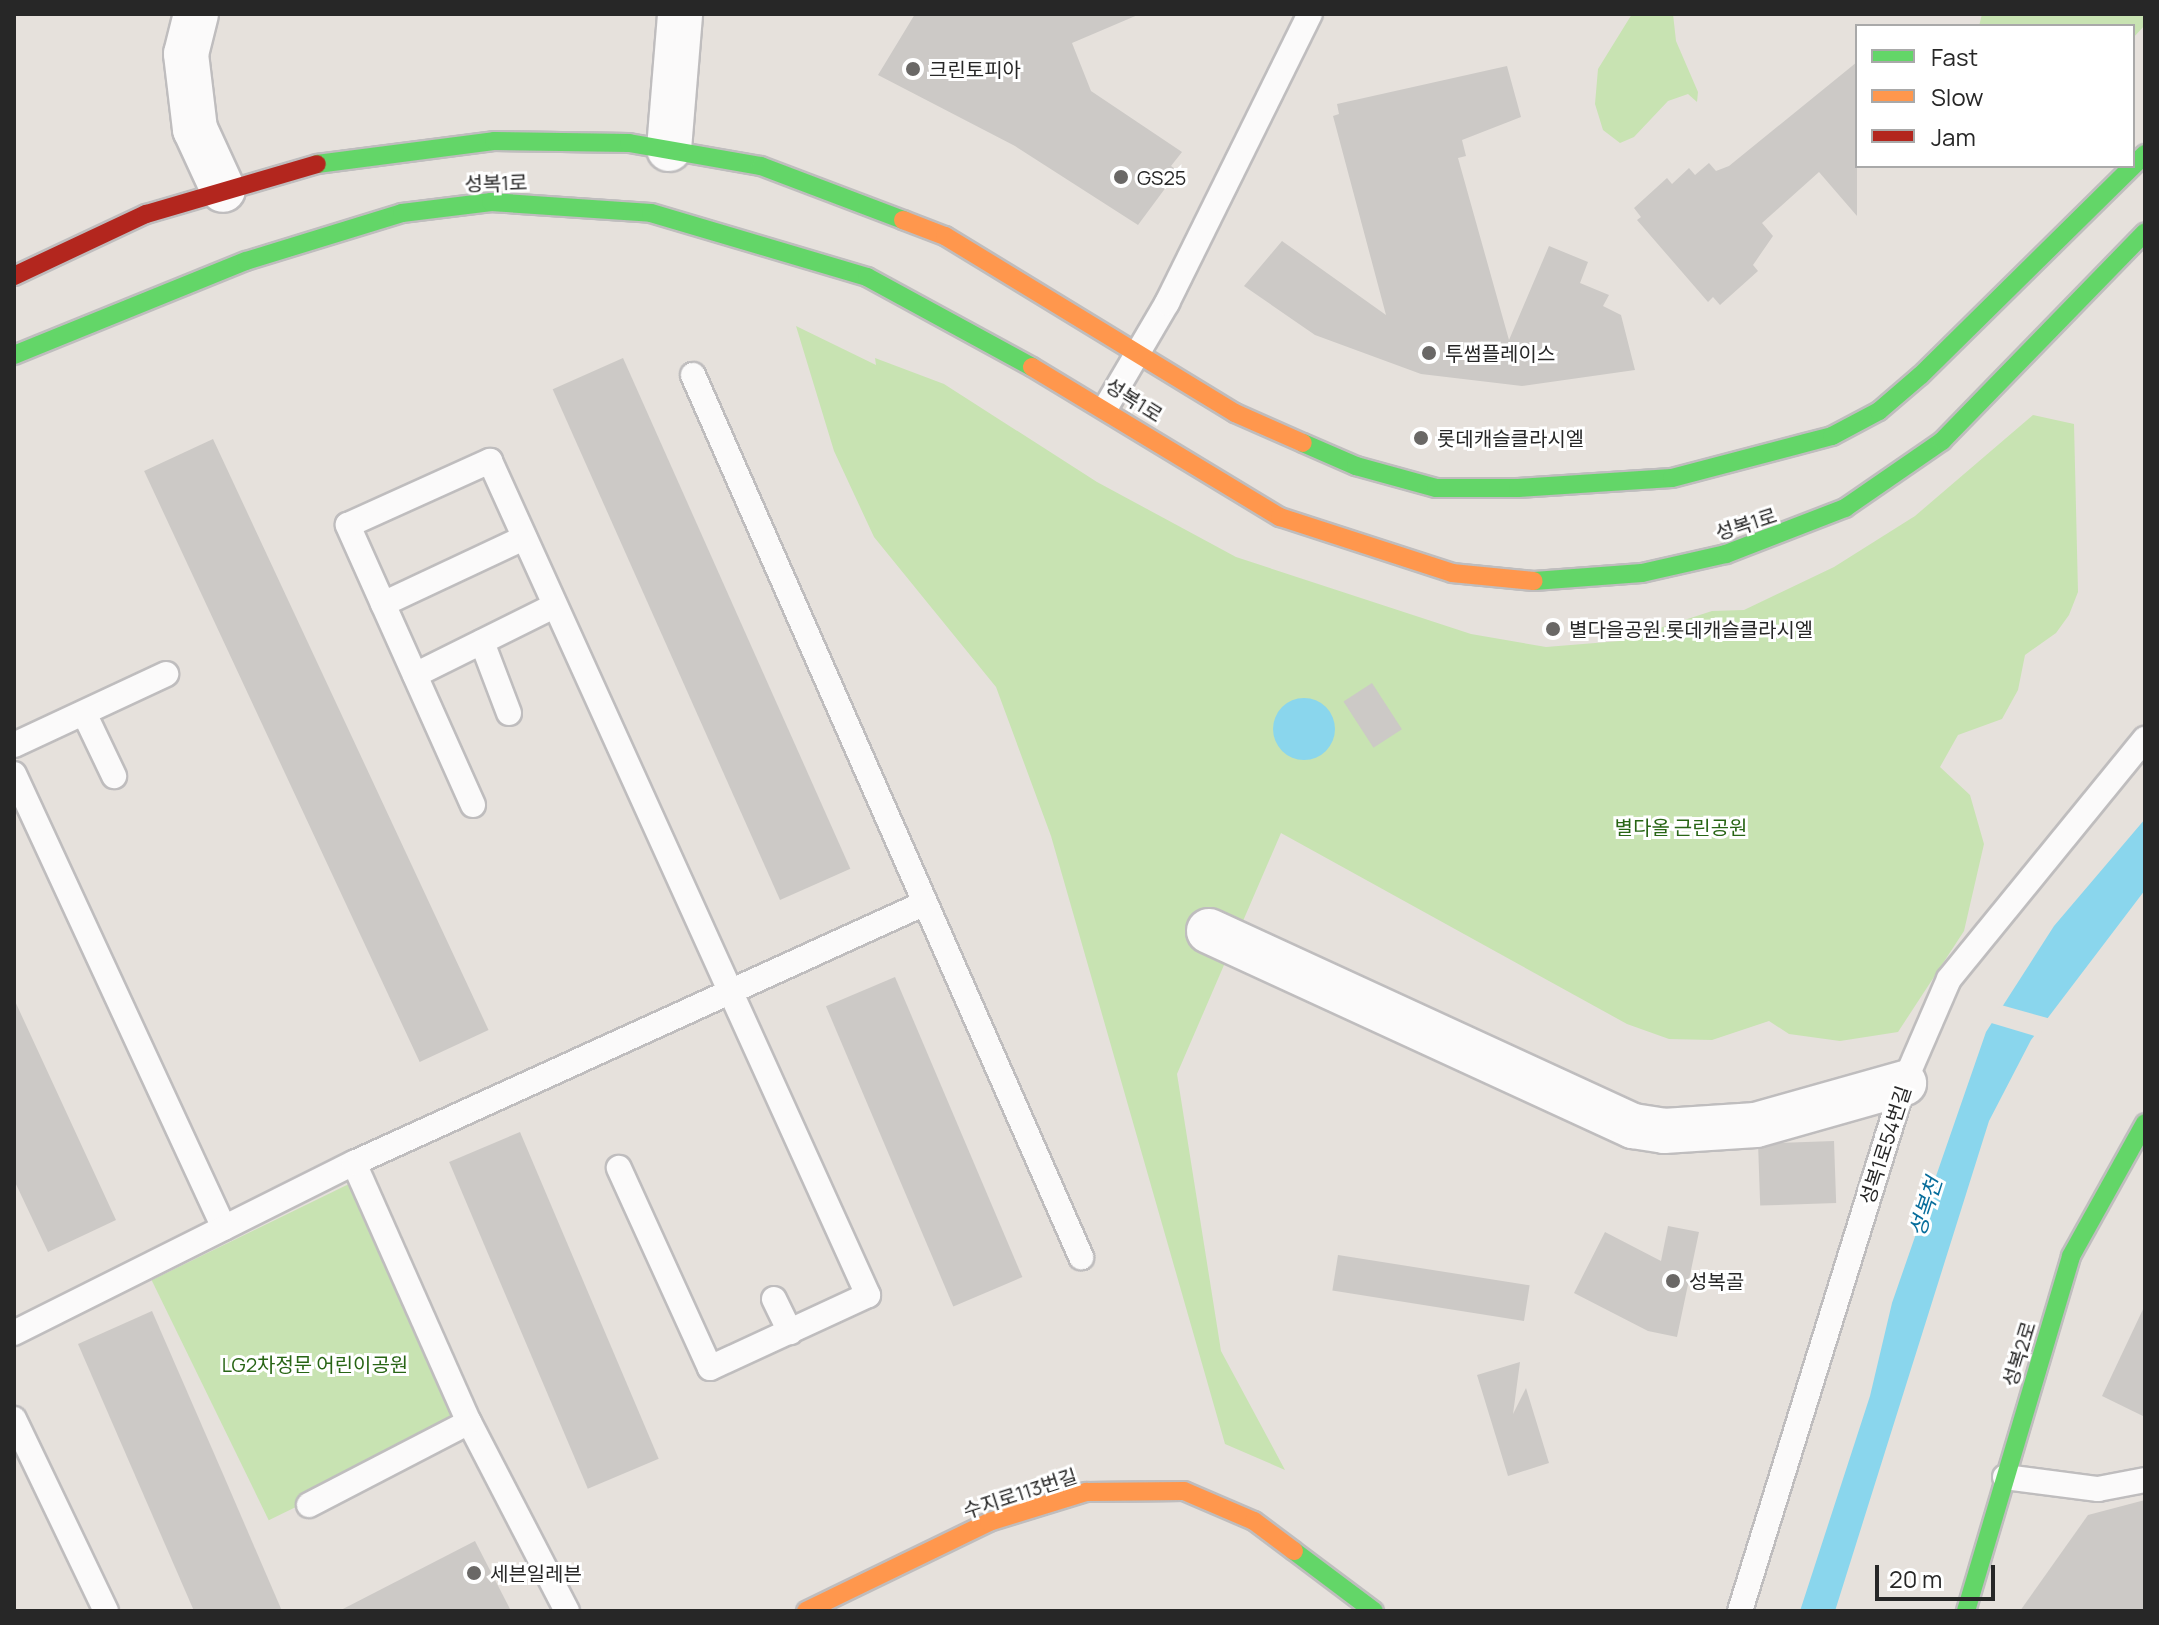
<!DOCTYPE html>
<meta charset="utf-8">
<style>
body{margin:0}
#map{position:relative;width:2159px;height:1625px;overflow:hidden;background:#e6e1dc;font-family:Manrope,"Noto Sans KR",sans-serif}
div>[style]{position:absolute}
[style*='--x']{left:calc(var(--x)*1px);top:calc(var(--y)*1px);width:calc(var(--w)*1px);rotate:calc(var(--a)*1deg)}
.green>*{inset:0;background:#c8e3b2;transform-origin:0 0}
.water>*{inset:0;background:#8ad6ed}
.round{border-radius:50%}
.pier>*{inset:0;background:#e6e1dc}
.building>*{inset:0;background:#ccc9c6;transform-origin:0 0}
.roads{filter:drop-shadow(2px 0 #bfbdbe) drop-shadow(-2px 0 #bfbdbe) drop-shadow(0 2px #bfbdbe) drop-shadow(0 -2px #bfbdbe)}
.lane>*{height:24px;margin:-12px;padding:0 12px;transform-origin:12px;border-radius:12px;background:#fbfafa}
.street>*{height:44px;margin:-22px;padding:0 22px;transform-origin:22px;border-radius:22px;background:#fbfafa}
.fast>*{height:18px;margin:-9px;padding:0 9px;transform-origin:9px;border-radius:9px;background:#63d668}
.slow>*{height:18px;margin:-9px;padding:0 9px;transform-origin:9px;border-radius:9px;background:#ff974d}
.jam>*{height:18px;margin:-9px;padding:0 9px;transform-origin:9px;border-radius:9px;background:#b3261e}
.dots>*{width:22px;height:22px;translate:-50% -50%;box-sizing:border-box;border:4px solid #fff;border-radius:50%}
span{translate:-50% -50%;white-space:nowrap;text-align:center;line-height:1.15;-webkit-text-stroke:6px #fff;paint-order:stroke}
.poi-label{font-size:20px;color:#272727}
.left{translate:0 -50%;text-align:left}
.street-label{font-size:20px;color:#272727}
.park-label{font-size:20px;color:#286515}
.water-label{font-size:22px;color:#076d9b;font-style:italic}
.frame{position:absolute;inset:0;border:16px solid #272727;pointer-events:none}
.legend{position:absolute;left:1855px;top:24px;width:280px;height:144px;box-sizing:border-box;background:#fff;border:2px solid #a9a9a9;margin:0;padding:10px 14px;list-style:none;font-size:24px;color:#272727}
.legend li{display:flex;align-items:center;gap:16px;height:40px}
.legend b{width:40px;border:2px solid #a9a9a9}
.scale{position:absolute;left:1875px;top:1565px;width:120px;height:36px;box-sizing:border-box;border:4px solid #272727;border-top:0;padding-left:10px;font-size:24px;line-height:28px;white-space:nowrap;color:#272727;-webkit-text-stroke:6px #fff;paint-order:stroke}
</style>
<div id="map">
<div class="green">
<i style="clip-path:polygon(1632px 14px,1673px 14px,1676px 41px,1698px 92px,1697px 102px,1688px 94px,1668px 101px,1634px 137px,1620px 143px,1603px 130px,1595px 104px,1598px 69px)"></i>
<i style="clip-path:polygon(1982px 14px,2145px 14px,2145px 25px,2133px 38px,2133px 26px,1979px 26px)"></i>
<i style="clip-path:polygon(796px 326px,876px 365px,875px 358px,944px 384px,1097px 482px,1236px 557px,1471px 634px,1546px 647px,1620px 641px,1712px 611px,1744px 610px,1834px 567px,1915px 516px,2033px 415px,2074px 424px,2078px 592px,2069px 615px,2056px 633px,2025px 655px,2018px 690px,2002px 719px,1958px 735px,1940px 767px,1970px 795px,1984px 844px,1964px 931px,1898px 1032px,1840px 1041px,1789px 1034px,1769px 1021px,1712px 1040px,1669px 1039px,1627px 1024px,1281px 833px,1177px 1074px,1221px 1351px,1285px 1470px,1225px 1444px,1051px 836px,996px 687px,874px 537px,834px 451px)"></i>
<i style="left:353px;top:1182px;width:267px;height:224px;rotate:64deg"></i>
</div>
<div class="water">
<i class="round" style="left:1273px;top:698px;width:62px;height:62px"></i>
<i style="clip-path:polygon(2145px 819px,2145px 890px,2031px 1040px,1989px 1121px,1835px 1611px,1800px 1611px,1870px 1396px,1892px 1303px,1986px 1032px,2054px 926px)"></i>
</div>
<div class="pier">
<i style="clip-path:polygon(2001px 1005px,2051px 1019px,2038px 1037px,1988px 1022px)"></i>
</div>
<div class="building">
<i style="clip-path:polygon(915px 14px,1140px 14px,1072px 43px,1091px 91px,1182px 152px,1171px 166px,1178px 171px,1138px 225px,1015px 146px,878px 75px)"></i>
<i style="clip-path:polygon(1857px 62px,1857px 216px,1819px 172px,1762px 223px,1773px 236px,1753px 265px,1758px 271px,1720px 305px,1713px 297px,1708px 302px,1637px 220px,1641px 217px,1634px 208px,1667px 178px,1672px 184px,1689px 168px,1695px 175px,1709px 163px,1716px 171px,1729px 166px)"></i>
<i style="clip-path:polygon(1507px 66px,1521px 117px,1462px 140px,1466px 156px,1458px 158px,1509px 340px,1549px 246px,1588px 262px,1580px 283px,1609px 295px,1603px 306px,1621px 315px,1635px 370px,1522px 386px,1421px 374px,1315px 335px,1244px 286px,1282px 241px,1386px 315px,1333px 116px,1339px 114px,1337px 104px)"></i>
<i style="left:623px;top:358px;width:559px;height:77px;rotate:66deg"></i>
<i style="left:213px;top:439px;width:652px;height:76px;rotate:65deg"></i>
<i style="left:1372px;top:683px;width:55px;height:34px;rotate:57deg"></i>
<i style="left:895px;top:977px;width:326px;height:75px;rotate:67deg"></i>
<i style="clip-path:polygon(14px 999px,116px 1220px,48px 1252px,14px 1180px)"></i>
<i style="left:520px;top:1132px;width:355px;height:77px;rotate:67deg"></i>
<i style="left:1834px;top:1141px;width:62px;height:76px;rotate:88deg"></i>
<i style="clip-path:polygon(1668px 1226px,1699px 1232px,1677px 1337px,1648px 1331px,1574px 1293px,1605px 1232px,1661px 1261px)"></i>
<i style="left:1338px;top:1255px;width:194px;height:36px;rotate:9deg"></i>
<i style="clip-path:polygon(2145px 1305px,2145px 1417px,2102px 1396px)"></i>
<i style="clip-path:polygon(152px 1311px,223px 1474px,282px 1611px,194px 1611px,78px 1344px)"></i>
<i style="clip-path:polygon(1520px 1362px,1513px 1414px,1526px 1388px,1549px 1463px,1508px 1476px,1477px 1375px)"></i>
<i style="clip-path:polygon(2145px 1500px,2145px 1611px,2020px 1611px,2088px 1515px)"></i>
<i style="clip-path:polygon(475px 1541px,511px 1611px,339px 1611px)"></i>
</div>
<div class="roads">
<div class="lane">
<i style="--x:693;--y:375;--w:964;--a:66.25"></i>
<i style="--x:1106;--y:407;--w:121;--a:-59.6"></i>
<i style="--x:1167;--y:303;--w:322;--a:-63.7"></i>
<i style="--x:383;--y:604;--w:156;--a:-25.1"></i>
<i style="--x:482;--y:642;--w:76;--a:69.2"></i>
<i style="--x:415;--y:675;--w:155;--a:-26.4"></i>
<i style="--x:84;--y:713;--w:70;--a:64.5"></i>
<i style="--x:14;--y:745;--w:168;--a:-25"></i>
<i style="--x:14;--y:774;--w:500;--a:65.18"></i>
<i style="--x:473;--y:805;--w:307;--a:-114.1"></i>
<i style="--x:348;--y:525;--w:156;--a:-24.3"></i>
<i style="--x:490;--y:461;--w:916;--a:65.62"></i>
<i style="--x:868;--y:1295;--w:174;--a:155.2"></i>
<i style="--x:710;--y:1368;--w:220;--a:-114.5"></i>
<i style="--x:354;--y:1163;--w:283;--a:66.1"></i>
<i style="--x:469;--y:1422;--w:213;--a:62.6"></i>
<i style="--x:774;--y:1299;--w:37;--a:64"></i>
<i style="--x:14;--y:1333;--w:380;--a:-26.6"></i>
<i style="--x:354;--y:1163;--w:627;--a:-24.48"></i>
<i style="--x:14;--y:1419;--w:213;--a:64.4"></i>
<i style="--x:2005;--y:1477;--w:94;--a:7.4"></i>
<i style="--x:2098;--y:1489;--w:48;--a:-10.8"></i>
<i style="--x:309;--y:1505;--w:180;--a:-27.4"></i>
<i style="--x:1740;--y:1611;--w:553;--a:-72.74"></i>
<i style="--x:1904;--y:1083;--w:113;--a:-66.6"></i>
<i style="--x:1949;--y:979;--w:310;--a:-50.8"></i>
</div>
<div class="street">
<i style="--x:196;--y:14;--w:41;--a:104"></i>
<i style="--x:186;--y:54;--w:76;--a:83.2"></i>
<i style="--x:195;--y:129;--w:67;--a:65.3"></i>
<i style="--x:669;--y:149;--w:135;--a:-85.3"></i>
<i style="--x:1209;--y:931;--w:467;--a:24.7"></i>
<i style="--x:1633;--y:1126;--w:31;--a:9"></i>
<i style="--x:1664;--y:1131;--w:92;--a:-3.7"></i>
<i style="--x:1756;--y:1125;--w:154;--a:-15.8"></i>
</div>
<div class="fast">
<i style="--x:317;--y:164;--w:178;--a:-7.4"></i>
<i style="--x:494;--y:141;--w:135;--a:0.8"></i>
<i style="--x:629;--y:143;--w:134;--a:9.9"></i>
<i style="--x:761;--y:166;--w:152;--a:20.8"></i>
<i style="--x:14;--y:355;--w:250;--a:-22.1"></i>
<i style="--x:246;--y:261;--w:163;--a:-17.1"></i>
<i style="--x:402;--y:213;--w:90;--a:-7"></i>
<i style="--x:491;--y:202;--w:160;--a:3.9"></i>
<i style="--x:651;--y:213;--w:225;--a:16.5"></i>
<i style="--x:867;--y:277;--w:188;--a:28.6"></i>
<i style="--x:1303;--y:443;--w:58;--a:23.5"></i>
<i style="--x:1356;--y:466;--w:83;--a:15.4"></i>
<i style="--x:1436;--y:488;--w:82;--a:0"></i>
<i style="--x:1518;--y:488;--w:154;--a:-3.7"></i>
<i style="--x:1672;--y:478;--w:165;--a:-14.7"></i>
<i style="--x:1832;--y:436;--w:53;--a:-28"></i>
<i style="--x:1879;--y:411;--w:55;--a:-40.6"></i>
<i style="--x:1921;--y:375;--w:315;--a:-44.6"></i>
<i style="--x:1534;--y:581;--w:108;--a:-4.2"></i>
<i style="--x:1642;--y:573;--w:86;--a:-12.7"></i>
<i style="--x:1726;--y:554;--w:128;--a:-21.1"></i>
<i style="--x:1845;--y:508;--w:118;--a:-34.6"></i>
<i style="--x:1942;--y:441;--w:291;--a:-45.8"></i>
<i style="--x:1294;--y:1551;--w:100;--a:36.9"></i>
<i style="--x:1966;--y:1611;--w:370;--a:-73.5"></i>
<i style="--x:2071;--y:1256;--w:152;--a:-60.9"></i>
</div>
<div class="slow">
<i style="--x:903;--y:220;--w:45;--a:20.9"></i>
<i style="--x:945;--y:236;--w:340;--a:31.4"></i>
<i style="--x:1235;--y:413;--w:74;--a:23.8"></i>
<i style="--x:1032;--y:367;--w:290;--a:31.2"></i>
<i style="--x:1280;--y:517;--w:181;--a:18"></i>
<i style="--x:1452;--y:573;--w:82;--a:5.6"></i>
<i style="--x:806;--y:1611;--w:203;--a:-25.9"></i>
<i style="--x:989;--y:1522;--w:102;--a:-17.2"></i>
<i style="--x:1086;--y:1492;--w:98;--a:-0.6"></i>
<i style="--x:1184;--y:1491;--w:76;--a:23.2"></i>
<i style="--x:1254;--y:1521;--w:50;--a:36.9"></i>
</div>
<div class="jam">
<i style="--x:14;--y:276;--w:146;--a:-25.2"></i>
<i style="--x:146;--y:214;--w:178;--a:-16.3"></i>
</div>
</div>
<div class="dots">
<i style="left:913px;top:69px;background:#6a6866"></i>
<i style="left:1121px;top:177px;background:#6a6866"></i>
<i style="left:1429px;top:353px;background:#6a6866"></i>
<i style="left:1421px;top:438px;background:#6a6866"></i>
<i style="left:1553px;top:629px;background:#6a6866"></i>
<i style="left:1673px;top:1281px;background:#6a6866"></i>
<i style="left:474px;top:1573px;background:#6a6866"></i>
</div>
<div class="poi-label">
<span class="left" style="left:929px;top:69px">크린토피아</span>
<span class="left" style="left:1137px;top:177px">GS25</span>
<span class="left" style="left:1445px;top:353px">투썸플레이스</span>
<span class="left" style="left:1437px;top:438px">롯데캐슬클라시엘</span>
<span class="left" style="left:1569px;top:629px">별다을공원.롯데캐슬클라시엘</span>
<span class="left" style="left:1689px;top:1281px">성복골</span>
<span class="left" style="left:490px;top:1573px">세븐일레븐</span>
</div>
<div class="street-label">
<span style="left:496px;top:183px;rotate:-2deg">성복1로</span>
<span style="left:1134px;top:400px;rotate:32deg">성복1로</span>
<span style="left:1746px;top:524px;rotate:-18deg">성복1로</span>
<span style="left:1885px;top:1145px;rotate:-72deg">성복1로54번길</span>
<span style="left:2019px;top:1354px;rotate:-73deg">성복2로</span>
<span style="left:1020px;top:1493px;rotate:-18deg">수지로113번길</span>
</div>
<div class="park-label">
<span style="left:1681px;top:827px">별다올 근린공원</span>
<span style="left:315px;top:1364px">LG2차정문 어린이공원</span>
</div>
<div class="water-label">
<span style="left:1926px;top:1207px;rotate:-72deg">성복천</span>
</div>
<div class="frame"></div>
<ul class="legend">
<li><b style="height:10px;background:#63d668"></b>Fast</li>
<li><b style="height:10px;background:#ff974d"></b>Slow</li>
<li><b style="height:10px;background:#b3261e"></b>Jam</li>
</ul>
<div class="scale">20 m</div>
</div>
